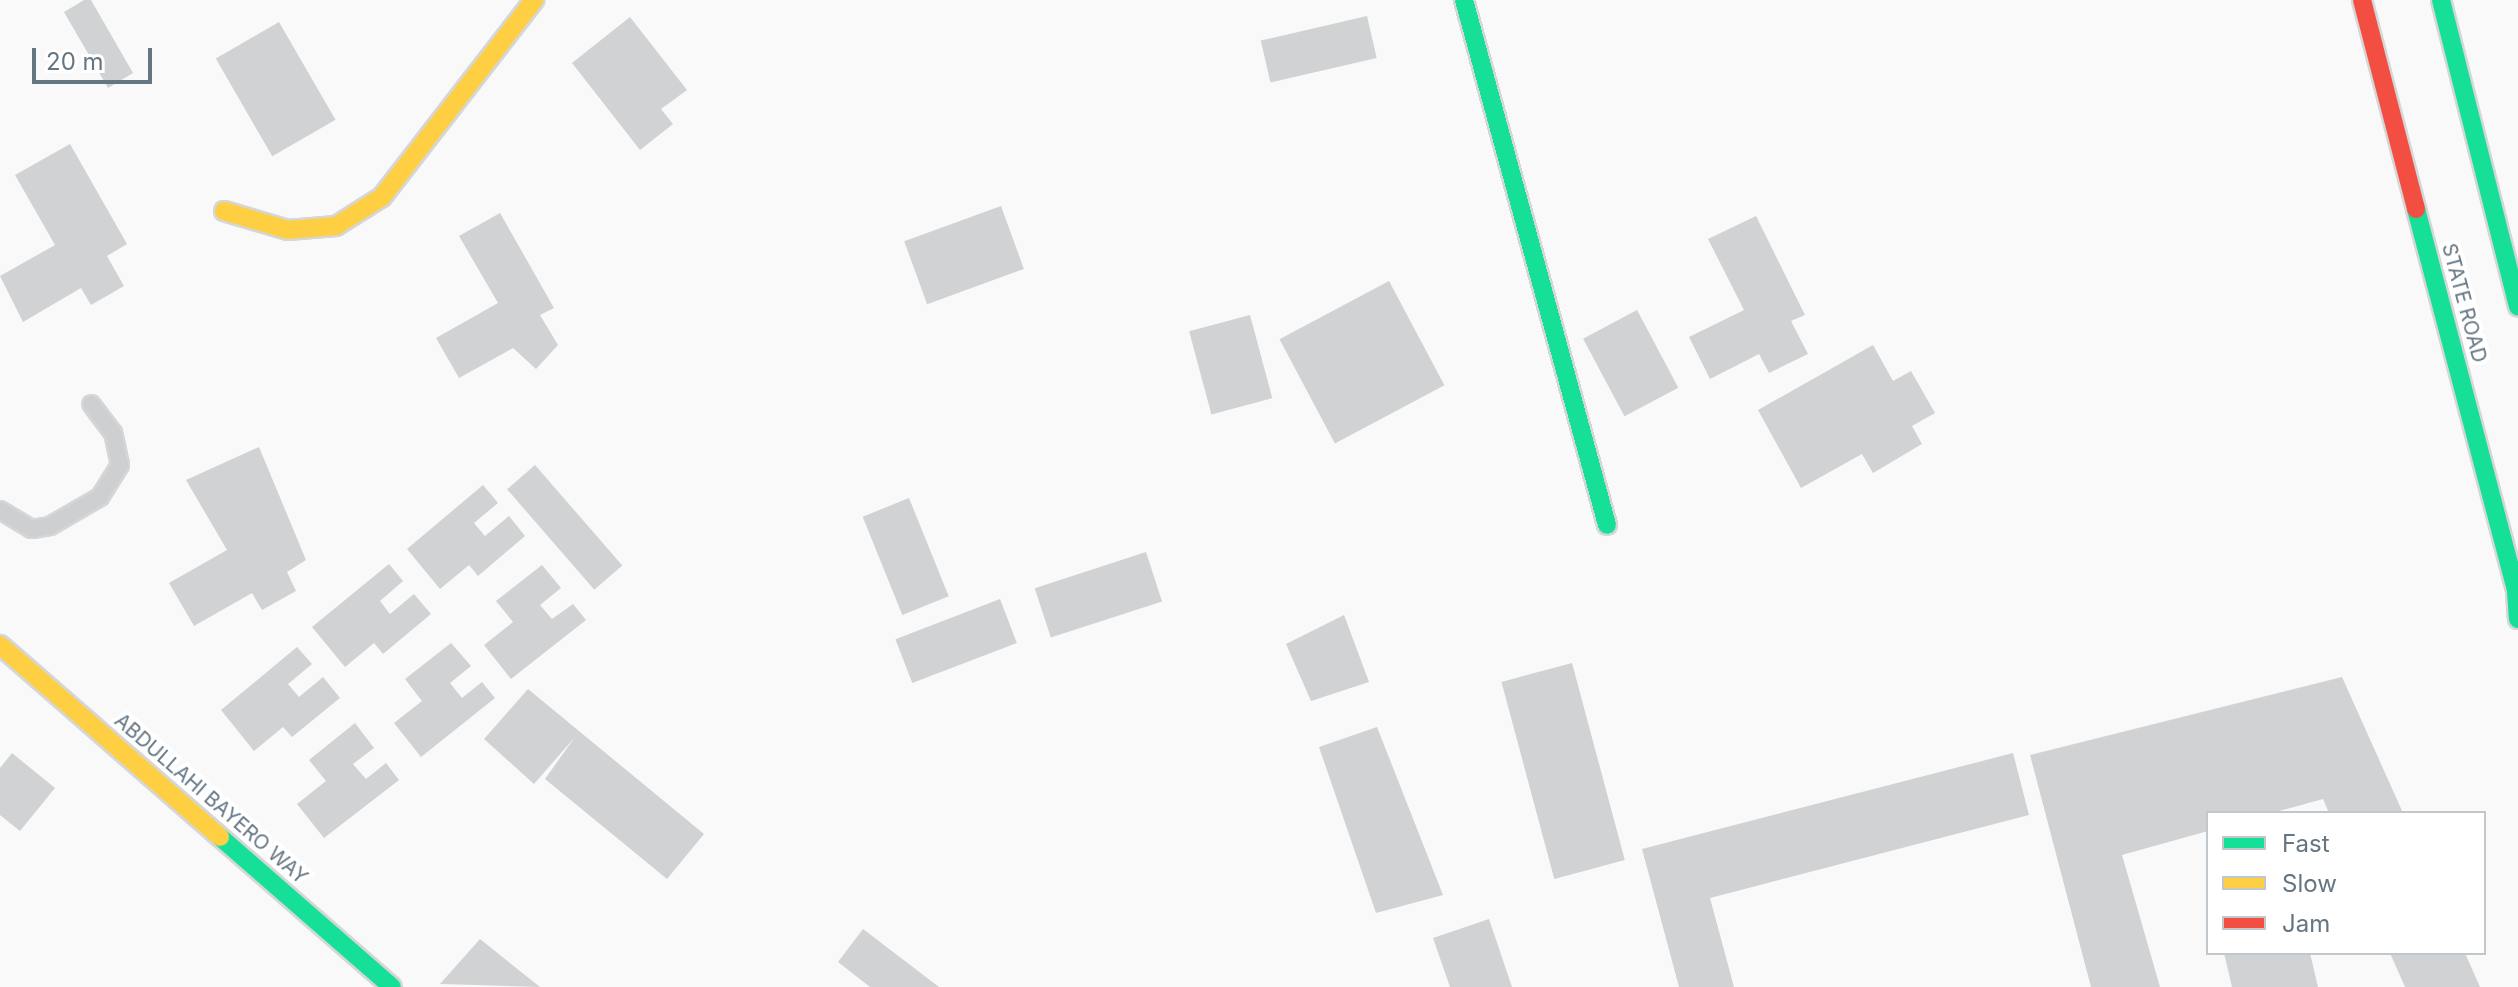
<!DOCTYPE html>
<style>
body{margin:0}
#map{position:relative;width:2518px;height:987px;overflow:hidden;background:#f9f9f9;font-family:Inter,sans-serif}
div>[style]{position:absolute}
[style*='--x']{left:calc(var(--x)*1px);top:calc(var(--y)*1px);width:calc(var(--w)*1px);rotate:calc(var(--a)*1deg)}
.building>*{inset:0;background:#d0d2d3;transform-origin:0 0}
.roads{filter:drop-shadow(2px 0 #d5d6d7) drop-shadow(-2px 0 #d5d6d7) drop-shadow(0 2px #d5d6d7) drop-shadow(0 -2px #d5d6d7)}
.lane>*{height:16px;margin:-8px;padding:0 8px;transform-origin:8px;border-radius:8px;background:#cecfd0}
.fast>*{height:18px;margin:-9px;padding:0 9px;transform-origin:9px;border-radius:9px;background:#16e098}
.slow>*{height:18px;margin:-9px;padding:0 9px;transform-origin:9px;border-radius:9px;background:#ffcf43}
.jam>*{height:18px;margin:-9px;padding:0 9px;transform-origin:9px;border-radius:9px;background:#f24e42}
span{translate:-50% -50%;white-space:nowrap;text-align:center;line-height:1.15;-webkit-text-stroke:8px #fff;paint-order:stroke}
.street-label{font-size:20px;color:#657683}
.legend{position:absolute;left:2206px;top:811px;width:280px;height:144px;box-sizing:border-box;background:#fff;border:2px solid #c1c8cd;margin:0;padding:10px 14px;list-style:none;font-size:24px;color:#657683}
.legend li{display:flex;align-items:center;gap:16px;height:40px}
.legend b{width:40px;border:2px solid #c1c8cd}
.scale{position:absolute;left:32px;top:48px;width:120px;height:36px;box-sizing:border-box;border:4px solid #657683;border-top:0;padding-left:10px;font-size:24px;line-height:28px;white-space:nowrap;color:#657683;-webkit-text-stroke:6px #fff;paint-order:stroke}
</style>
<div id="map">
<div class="building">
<i style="clip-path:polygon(84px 0,91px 0,133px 73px,108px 88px,64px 12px)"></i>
<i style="left:1367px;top:16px;width:43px;height:109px;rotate:77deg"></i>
<i style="clip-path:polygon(630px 17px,687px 90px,661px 109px,673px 124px,640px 150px,572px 63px)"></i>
<i style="left:279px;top:22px;width:113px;height:73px;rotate:60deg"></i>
<i style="clip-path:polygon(70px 144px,127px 244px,107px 256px,124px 286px,91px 305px,81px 288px,23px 322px,0 276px,55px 245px,15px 175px)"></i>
<i style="left:1001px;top:206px;width:67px;height:103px;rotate:70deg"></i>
<i style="clip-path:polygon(500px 213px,554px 308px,540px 315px,558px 345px,536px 369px,513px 348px,459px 378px,436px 338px,498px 303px,459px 236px)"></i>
<i style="clip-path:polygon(1756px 216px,1805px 315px,1791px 321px,1808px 354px,1769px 373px,1759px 354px,1710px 379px,1689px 337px,1744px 310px,1708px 239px)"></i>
<i style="left:1389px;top:281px;width:118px;height:124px;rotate:62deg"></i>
<i style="left:1637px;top:310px;width:88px;height:61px;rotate:62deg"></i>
<i style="left:1250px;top:315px;width:86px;height:63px;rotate:75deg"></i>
<i style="clip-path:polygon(1873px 345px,1893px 381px,1911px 371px,1935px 413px,1912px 426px,1922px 444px,1873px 473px,1862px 454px,1801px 488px,1758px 410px)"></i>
<i style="clip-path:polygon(259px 447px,306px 560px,287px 572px,296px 591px,262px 610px,252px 593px,194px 626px,169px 583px,227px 550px,186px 480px)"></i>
<i style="left:535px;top:465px;width:133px;height:37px;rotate:49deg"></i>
<i style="clip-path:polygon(483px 485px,498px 503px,474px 523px,485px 536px,509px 516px,525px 536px,478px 576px,469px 565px,440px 589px,407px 549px)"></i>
<i style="left:909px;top:498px;width:106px;height:50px;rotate:68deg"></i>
<i style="left:1146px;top:552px;width:52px;height:117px;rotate:72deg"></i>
<i style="clip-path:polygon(389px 564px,403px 581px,380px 601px,390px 614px,414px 594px,431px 614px,383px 654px,374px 643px,345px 667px,312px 627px)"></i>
<i style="clip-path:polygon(542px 565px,561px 588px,540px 605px,552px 619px,573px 604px,586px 620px,511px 679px,484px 645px,513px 622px,496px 601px)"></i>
<i style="left:1000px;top:599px;width:47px;height:112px;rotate:69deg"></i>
<i style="clip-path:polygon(1344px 615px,1369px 682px,1311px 701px,1286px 644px)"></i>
<i style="clip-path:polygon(451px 643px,471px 666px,450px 683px,462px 698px,482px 682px,495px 698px,421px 757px,394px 723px,422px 701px,405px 679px)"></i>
<i style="clip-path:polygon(297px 647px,312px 664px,288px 684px,299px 697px,323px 677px,340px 698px,292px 737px,283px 727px,254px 751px,221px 710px)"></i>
<i style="left:1572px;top:663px;width:204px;height:73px;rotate:75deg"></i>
<i style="clip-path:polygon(2342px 677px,2403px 813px,2329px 813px,2323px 799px,2272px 813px,2208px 813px,2208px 831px,2122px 855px,2160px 987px,2091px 987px,2030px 755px)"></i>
<i style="clip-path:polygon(528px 689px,704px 834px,667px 879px,545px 779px,575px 737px,534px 784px,484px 739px)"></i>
<i style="clip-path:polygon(355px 723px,374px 748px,353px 764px,366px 779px,386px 763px,399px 780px,324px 838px,297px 804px,326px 781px,309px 760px)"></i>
<i style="clip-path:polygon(1377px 727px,1443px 895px,1376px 913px,1319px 747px)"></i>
<i style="clip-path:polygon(12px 753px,55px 788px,20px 831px,0 815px,0 768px)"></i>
<i style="clip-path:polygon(2013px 753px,2029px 815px,1710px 898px,1734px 987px,1679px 987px,1642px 849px)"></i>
<i style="clip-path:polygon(1489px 919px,1512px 987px,1450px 987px,1433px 938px)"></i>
<i style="clip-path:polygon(863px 929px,939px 987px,870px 987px,838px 962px)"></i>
<i style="clip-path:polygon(480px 939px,540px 987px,440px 984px)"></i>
<i style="clip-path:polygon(2224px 953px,2310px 953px,2318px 987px,2232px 987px)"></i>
<i style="clip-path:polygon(2390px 953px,2465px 953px,2480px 987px,2405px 987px)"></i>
</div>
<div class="roads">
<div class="lane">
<i style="--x:0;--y:510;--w:37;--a:31"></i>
<i style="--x:32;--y:529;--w:18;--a:-9"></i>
<i style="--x:50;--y:526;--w:58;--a:-30.1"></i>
<i style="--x:100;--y:497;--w:38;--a:-58"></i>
<i style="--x:120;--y:465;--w:33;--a:-102"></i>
<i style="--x:113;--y:433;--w:36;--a:-127"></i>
</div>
<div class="fast">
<i style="--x:1464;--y:0;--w:544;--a:74.76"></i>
<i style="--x:2441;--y:0;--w:316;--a:75.9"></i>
<i style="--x:2416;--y:209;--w:395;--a:75.3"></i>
<i style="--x:2516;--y:591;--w:28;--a:86"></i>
<i style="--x:220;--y:837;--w:228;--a:41.1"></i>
</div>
<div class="slow">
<i style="--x:224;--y:211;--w:67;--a:16.5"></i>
<i style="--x:288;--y:230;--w:48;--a:-4.8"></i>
<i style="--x:336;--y:226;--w:54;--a:-32.2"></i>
<i style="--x:382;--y:197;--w:249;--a:-52.3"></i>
<i style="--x:0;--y:645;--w:292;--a:41.1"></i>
</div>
<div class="jam">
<i style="--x:2362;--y:0;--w:216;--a:75.5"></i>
</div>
</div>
<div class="street-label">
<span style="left:2464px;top:303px;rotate:75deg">STATE ROAD</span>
<span style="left:211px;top:799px;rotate:41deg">ABDULLAHI BAYERO WAY</span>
</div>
<ul class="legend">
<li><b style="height:10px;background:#16e098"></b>Fast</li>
<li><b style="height:10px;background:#ffcf43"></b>Slow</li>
<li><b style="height:10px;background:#f24e42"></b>Jam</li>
</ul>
<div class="scale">20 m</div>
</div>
